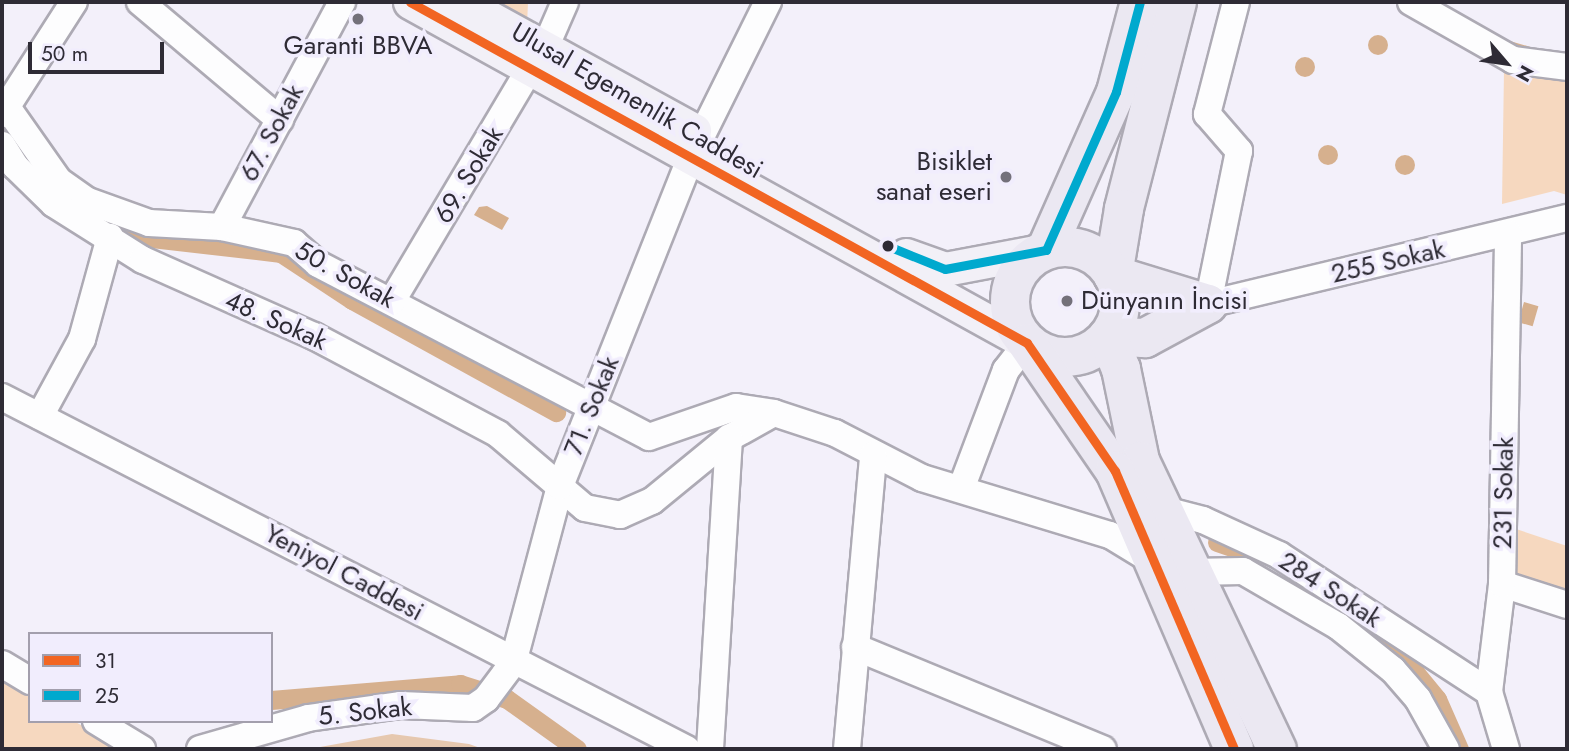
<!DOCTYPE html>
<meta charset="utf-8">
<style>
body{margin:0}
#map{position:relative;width:1569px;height:751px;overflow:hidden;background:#f3f0fa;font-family:Jost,sans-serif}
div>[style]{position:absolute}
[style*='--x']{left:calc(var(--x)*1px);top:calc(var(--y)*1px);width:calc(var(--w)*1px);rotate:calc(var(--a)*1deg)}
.green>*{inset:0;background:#f6d8bf}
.forest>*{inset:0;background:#e6c8af}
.water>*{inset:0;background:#d6b08e;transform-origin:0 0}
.round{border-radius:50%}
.stream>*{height:5px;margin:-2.5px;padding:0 2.5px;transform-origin:2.5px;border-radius:2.5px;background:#d6b08e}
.canal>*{height:19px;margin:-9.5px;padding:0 9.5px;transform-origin:9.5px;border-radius:9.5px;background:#d6b08e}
.roads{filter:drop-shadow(2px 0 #adaab4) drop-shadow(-2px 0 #adaab4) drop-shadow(0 2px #adaab4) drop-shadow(0 -2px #adaab4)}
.minor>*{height:26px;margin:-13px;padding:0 13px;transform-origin:13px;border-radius:13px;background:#fdfdfe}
.major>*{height:33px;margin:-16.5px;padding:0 16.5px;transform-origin:16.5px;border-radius:16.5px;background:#f2f0f7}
.highway>*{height:38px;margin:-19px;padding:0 19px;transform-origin:19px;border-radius:19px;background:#ebe8f2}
.highway>.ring{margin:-19px;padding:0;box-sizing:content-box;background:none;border:38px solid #ebe8f2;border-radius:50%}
.bus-1>*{height:9px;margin:-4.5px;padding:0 4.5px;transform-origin:4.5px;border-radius:4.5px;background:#f26522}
.bus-2>*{height:9px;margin:-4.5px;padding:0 4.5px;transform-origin:4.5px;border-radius:4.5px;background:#00a9ce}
.dots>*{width:19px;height:19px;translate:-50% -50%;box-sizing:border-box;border:4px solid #f1edfd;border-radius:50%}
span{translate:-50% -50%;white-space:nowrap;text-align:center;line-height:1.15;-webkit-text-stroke:7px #f1edfd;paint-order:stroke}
.poi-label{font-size:26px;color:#2e2b35}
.right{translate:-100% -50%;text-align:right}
.left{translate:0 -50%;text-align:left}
.street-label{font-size:26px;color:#2e2b35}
.frame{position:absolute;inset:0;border:4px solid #2e2b35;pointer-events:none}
.legend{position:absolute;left:28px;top:632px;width:245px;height:91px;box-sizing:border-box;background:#f1edfd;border:2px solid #a39fad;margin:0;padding:9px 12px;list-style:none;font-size:21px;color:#2e2b35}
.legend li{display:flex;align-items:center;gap:14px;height:35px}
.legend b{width:35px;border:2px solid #a39fad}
.north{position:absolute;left:1471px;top:28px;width:70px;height:70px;-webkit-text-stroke:5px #f1edfd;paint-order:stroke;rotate:119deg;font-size:19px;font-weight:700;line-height:28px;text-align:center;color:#2e2b35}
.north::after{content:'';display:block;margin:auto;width:24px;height:32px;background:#2e2b35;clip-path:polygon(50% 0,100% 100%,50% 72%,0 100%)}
.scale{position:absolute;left:28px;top:42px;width:136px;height:32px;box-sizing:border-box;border:4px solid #2e2b35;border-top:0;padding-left:9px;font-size:21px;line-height:24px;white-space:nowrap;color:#2e2b35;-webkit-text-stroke:5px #f1edfd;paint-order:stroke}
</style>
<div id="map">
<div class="green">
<i style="clip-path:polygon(481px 2px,528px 2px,527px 26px)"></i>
<i style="clip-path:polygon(1504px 69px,1567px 78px,1567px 195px,1554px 191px,1502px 204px)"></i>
<i style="clip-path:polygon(1513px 528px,1567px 546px,1567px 595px,1511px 573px)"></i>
<i style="clip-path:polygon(2px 679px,30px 695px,30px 721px,74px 721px,121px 749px,2px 749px)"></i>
</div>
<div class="forest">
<i style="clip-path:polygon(392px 734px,469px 744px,483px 749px,309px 749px)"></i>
</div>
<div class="water">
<i class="round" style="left:1368px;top:35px;width:20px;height:20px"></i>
<i class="round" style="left:1295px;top:57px;width:20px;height:20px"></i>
<i class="round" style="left:1318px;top:145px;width:20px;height:20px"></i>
<i class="round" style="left:1395px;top:155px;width:20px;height:20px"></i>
<i style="clip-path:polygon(487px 206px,509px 218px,502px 230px,474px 215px,479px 207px)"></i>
<i style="left:1524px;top:302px;width:15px;height:21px;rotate:16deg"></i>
</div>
<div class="stream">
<i style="--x:1502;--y:41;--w:32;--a:16"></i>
</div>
<div class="canal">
<i style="--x:108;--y:219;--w:39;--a:27"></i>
<i style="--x:143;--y:237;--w:139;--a:6.6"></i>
<i style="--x:281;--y:253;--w:85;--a:33.5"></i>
<i style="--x:352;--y:300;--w:233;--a:28.8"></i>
<i style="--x:1217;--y:542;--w:34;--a:19"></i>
<i style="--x:1331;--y:603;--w:100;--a:38.5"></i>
<i style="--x:1409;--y:665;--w:44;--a:50.5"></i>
<i style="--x:1437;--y:699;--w:55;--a:66.3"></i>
<i style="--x:271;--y:700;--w:190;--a:-4.8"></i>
<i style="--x:460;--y:684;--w:49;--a:17.7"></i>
<i style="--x:507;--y:699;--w:86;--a:35.5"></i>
</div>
<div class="roads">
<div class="minor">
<i style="--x:140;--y:2;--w:183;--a:40.1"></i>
<i style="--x:1236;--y:2;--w:116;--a:104.5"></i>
<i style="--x:1207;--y:114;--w:49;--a:49.1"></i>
<i style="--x:1239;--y:151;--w:156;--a:101.5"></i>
<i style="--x:1208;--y:304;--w:369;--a:-13.5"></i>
<i style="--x:1411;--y:2;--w:117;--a:29.6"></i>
<i style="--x:1513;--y:60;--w:54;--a:7.4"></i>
<i style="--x:545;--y:48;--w:50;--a:-66.5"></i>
<i style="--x:2;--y:100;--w:99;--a:54.9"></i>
<i style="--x:59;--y:181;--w:35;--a:35"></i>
<i style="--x:88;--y:201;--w:65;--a:19.8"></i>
<i style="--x:149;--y:223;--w:73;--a:3.1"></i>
<i style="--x:222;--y:227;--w:74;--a:12.5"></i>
<i style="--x:294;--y:243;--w:32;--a:41"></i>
<i style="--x:318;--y:264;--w:373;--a:27.6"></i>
<i style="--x:649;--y:437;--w:92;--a:-19"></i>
<i style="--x:736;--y:407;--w:38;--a:9"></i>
<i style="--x:774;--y:413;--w:64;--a:18.2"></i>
<i style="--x:835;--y:433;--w:98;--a:27.3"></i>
<i style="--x:922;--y:478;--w:196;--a:16.9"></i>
<i style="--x:1110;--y:535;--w:48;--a:31.4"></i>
<i style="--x:2;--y:114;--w:133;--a:-57.3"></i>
<i style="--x:2;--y:145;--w:25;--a:58"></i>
<i style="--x:15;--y:166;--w:54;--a:44.3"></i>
<i style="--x:54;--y:204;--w:105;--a:32.2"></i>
<i style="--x:143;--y:260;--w:187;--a:24"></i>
<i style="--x:314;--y:336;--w:208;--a:28"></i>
<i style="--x:498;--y:434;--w:114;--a:40.4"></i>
<i style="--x:585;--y:508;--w:36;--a:11"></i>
<i style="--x:620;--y:515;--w:35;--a:-24"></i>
<i style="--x:652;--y:501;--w:99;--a:-39.3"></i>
<i style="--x:729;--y:438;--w:51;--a:-29.1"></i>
<i style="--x:222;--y:227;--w:255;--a:-61.9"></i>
<i style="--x:392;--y:301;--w:288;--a:-59.3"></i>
<i style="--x:2;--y:397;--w:770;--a:27.2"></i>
<i style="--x:40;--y:416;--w:88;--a:-61.4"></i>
<i style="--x:82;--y:339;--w:106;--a:-74.6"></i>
<i style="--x:961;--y:489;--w:127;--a:-69.3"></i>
<i style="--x:1006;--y:370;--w:34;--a:-52"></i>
<i style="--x:1161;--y:509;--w:43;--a:14.7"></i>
<i style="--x:1203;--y:520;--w:84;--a:24.7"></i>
<i style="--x:1279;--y:555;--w:251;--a:33.1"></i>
<i style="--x:1190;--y:572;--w:53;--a:-1.1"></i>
<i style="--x:1243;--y:571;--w:110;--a:30.1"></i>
<i style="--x:1338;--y:626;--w:70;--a:38.7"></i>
<i style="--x:1393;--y:670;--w:38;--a:49"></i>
<i style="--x:1418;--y:699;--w:57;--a:60.8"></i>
<i style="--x:1502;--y:584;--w:68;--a:17.9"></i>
<i style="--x:855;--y:647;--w:268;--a:22.4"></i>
<i style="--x:2;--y:664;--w:33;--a:31"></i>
<i style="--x:96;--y:721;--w:54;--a:31.3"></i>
<i style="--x:200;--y:749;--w:112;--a:-16"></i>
<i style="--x:308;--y:718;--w:94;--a:-8"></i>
<i style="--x:401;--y:705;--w:72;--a:2.4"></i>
<i style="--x:473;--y:708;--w:16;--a:-35"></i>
<i style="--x:486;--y:699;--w:45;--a:-53.1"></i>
<i style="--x:513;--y:663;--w:183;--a:-75.1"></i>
<i style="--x:560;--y:486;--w:356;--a:-68.3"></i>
<i style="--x:692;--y:155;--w:171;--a:-63.6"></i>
<i style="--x:710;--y:749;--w:312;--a:-86.5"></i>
<i style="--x:847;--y:749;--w:295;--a:-84.9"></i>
<i style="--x:1506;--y:749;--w:59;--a:-106.6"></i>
<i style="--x:1489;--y:692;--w:109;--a:-83.1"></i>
<i style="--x:1502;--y:584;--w:351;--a:-89"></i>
</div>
<div class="major">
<i style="--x:410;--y:2;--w:705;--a:28.93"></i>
<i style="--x:461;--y:2;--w:266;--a:28.8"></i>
<i style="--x:906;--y:255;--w:41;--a:19.7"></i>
<i style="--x:945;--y:269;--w:103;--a:-10.7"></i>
</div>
<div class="highway">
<i style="--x:1177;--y:2;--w:214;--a:104.4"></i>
<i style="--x:1124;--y:209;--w:67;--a:99.5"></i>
<i style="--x:1113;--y:275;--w:99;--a:17"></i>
<i class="ring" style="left:1010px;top:247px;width:72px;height:72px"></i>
<i style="--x:1046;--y:250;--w:173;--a:-66.1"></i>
<i style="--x:1116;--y:92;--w:93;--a:-75.1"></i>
<i style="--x:1208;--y:304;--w:72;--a:151.6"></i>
<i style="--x:1145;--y:338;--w:37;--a:-178"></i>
<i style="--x:1108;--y:337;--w:35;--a:68"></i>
<i style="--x:1121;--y:369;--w:94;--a:78.3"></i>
<i style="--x:1140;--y:461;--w:319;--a:64.6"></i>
<i style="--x:1027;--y:343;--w:155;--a:55.5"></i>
<i style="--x:1115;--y:471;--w:302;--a:66.8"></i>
</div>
</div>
<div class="bus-1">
<i style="--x:410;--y:2;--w:705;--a:28.93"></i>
<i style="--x:1027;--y:343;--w:155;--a:55.5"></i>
<i style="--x:1115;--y:471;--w:302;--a:66.8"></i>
</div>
<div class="bus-2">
<i style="--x:888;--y:246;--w:61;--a:22"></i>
<i style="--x:945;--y:269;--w:103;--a:-10.7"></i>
<i style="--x:1046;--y:250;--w:173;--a:-66.1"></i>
<i style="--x:1116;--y:92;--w:93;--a:-75.1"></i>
</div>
<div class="dots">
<i style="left:358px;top:19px;background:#73707a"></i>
<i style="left:1006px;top:177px;background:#73707a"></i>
<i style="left:888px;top:246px;background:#2e2b35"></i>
<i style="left:1067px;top:301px;background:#73707a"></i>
</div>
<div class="poi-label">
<span style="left:358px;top:46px">Garanti BBVA</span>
<span class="right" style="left:992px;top:177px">Bisiklet<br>sanat eseri</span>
<span class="left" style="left:1081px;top:301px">Dünyanın İncisi</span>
</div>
<div class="street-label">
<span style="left:637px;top:101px;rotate:30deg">Ulusal Egemenlik Caddesi</span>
<span style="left:272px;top:133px;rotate:-62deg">67. Sokak</span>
<span style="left:469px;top:175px;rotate:-59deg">69. Sokak</span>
<span style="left:1388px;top:262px;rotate:-13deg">255 Sokak</span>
<span style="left:345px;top:275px;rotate:29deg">50. Sokak</span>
<span style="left:276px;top:321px;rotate:24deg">48. Sokak</span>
<span style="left:592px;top:406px;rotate:-68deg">71. Sokak</span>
<span style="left:1504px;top:493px;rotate:-89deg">231 Sokak</span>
<span style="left:344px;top:573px;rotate:28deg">Yeniyol Caddesi</span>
<span style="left:1330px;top:590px;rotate:33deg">284 Sokak</span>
<span style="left:365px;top:712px;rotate:-6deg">5. Sokak</span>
</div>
<div class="frame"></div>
<ul class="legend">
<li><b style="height:9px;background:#f26522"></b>31</li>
<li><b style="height:9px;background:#00a9ce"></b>25</li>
</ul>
<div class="north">N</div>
<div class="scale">50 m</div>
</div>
